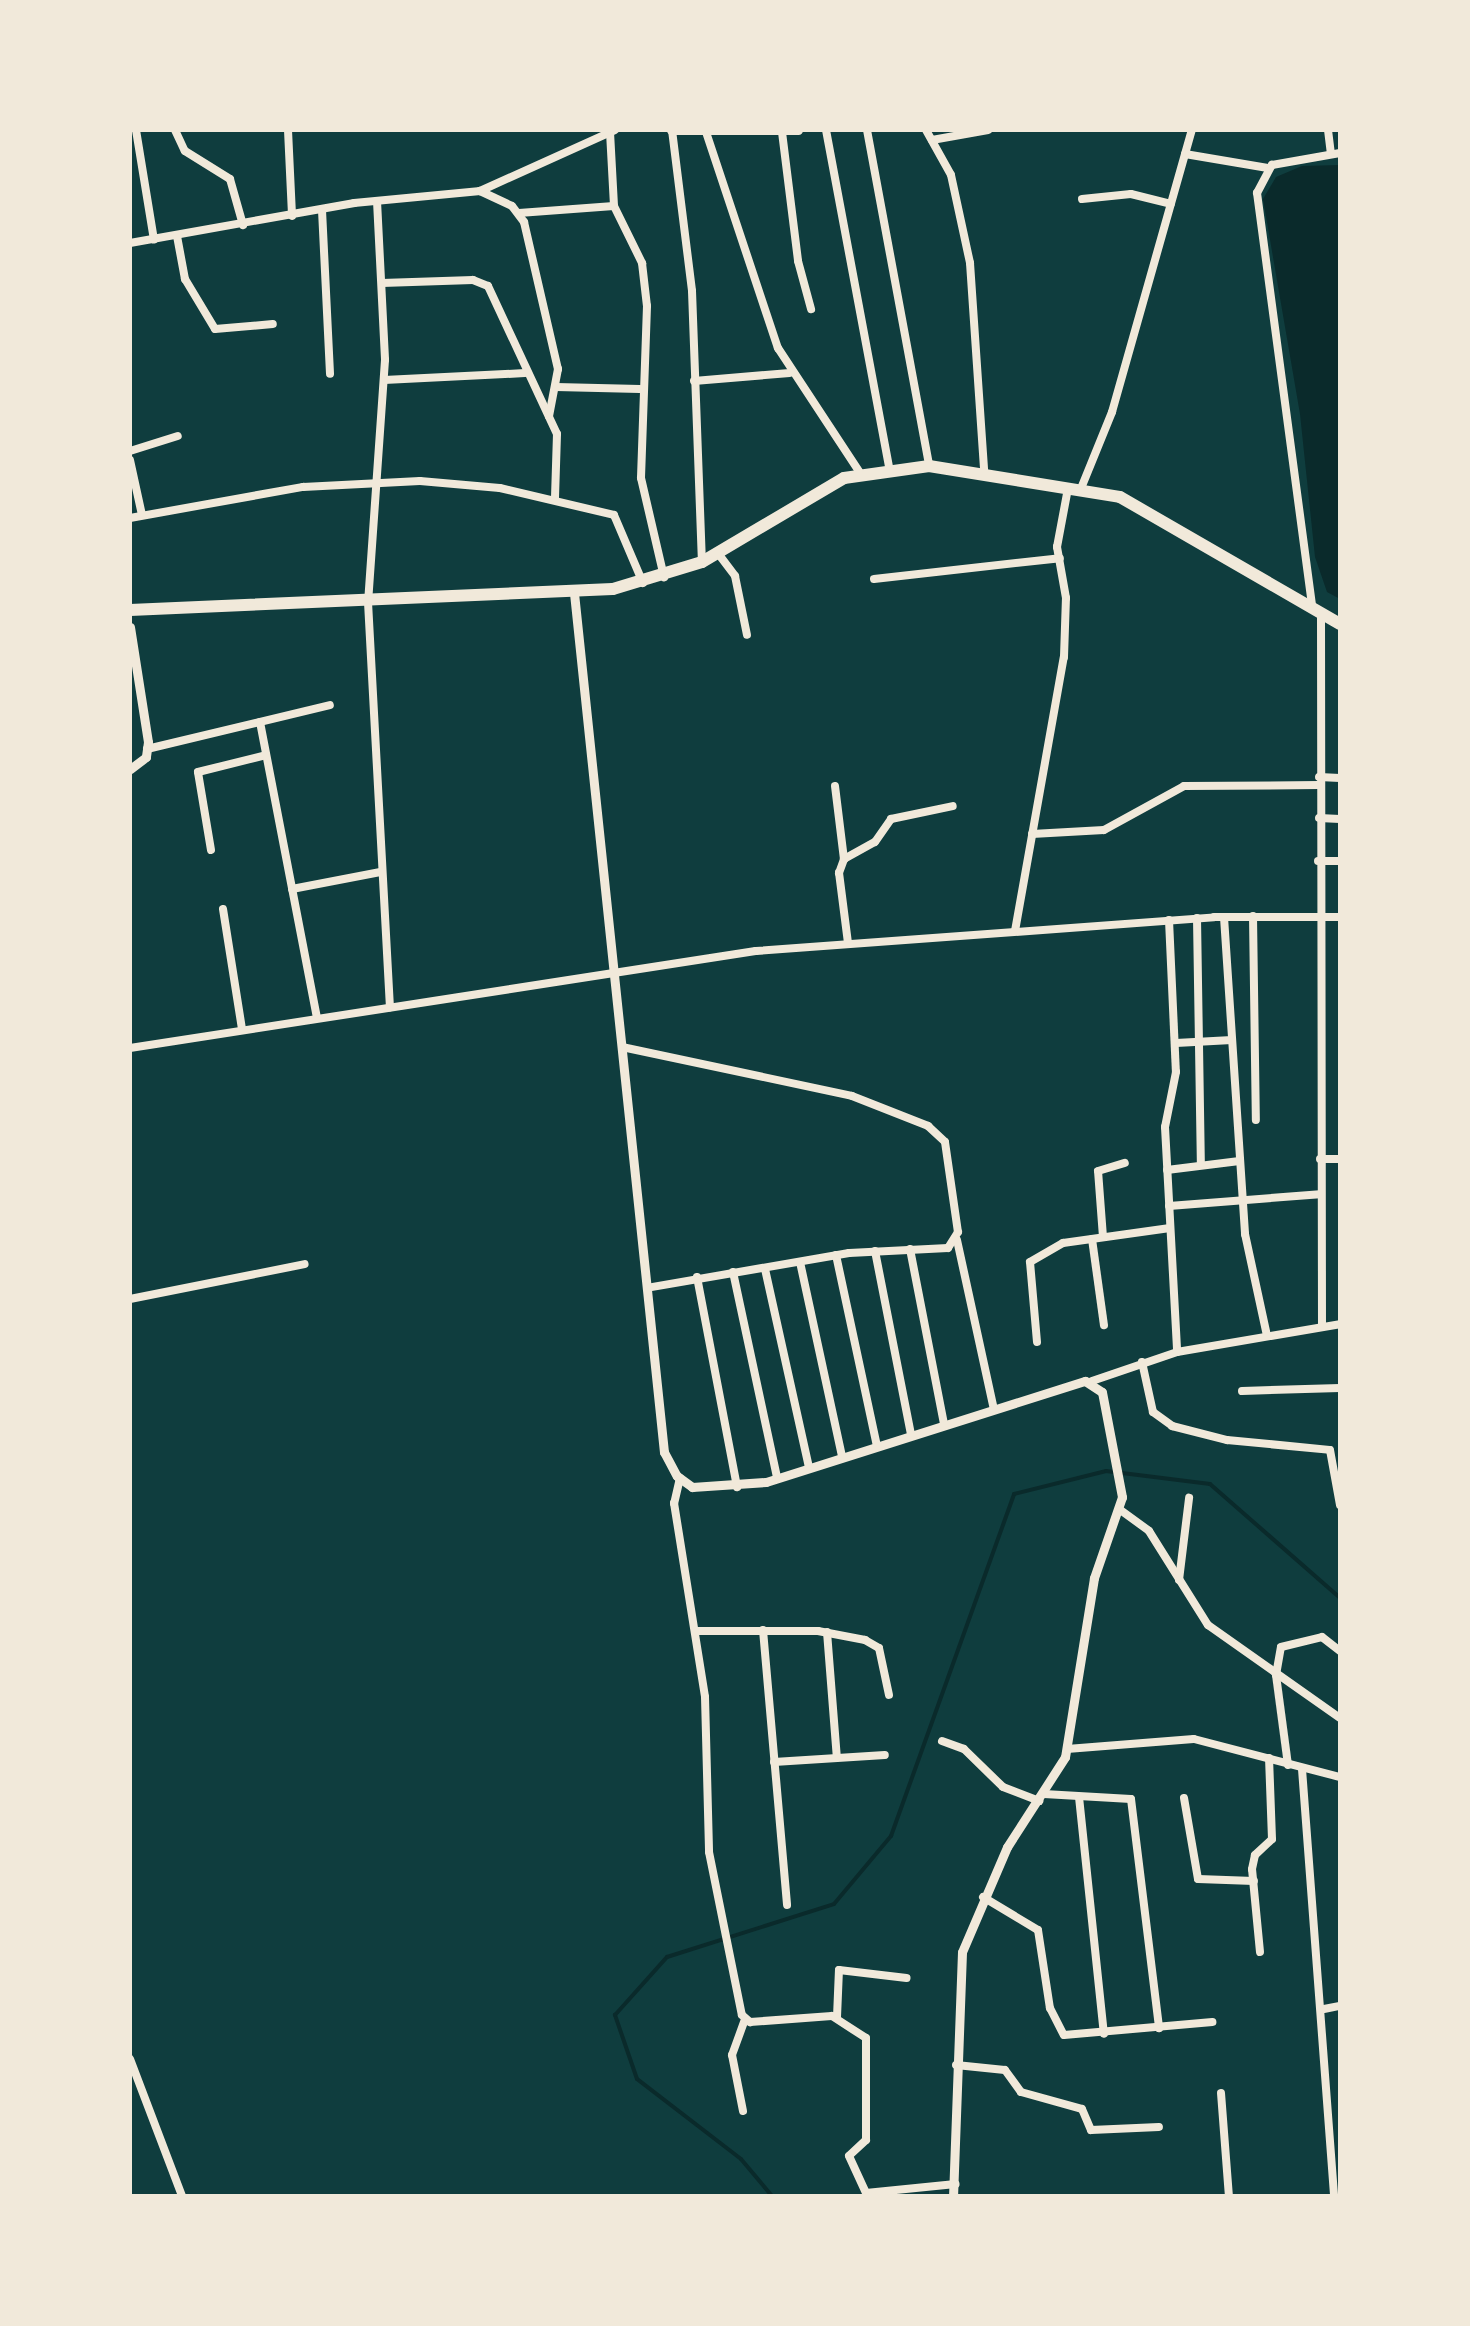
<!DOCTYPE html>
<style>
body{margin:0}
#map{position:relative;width:1470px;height:2326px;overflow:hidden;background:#0f3d3e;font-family:Commissioner,sans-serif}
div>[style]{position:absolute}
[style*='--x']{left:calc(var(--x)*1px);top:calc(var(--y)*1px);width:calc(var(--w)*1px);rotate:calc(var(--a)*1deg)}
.water>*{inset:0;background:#0a2a2b}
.stream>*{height:4px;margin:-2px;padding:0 2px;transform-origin:2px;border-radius:2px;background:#0a2a2b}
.minor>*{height:8px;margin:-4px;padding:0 4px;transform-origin:4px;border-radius:4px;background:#f1e9da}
.tertiary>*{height:9px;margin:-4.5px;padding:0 4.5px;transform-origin:4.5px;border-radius:4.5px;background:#f1e9da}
.trunk>*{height:12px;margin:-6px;padding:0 6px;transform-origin:6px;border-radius:6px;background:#f1e9da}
span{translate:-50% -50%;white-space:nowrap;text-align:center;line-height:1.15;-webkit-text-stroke:8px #f1e9da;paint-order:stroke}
.frame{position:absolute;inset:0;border:132px solid #f1e9da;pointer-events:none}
</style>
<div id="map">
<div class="water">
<i style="clip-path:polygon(1340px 165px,1340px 599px,1327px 592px,1315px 557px,1300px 414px,1263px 199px,1276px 177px,1302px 166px)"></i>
</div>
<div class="stream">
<i style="--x:772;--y:2196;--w:48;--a:-130"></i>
<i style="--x:741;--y:2159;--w:131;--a:-142.4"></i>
<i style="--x:637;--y:2079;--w:68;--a:-109"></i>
<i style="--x:615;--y:2015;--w:78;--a:-48.1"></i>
<i style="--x:667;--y:1957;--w:175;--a:-17.6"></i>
<i style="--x:834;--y:1904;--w:89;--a:-50"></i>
<i style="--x:891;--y:1836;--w:363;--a:-70.2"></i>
<i style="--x:1014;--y:1494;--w:95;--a:-14"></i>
<i style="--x:1106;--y:1471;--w:105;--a:7.1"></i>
<i style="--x:1210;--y:1484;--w:173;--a:41.2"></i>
</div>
<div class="minor">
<i style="--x:136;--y:130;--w:111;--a:80.7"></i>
<i style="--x:175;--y:130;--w:23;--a:65"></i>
<i style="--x:185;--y:151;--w:53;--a:31.9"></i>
<i style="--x:230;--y:179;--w:48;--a:74.2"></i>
<i style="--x:288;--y:130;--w:86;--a:87.3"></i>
<i style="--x:672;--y:130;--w:162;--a:82.9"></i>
<i style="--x:692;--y:291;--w:271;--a:87.9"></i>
<i style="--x:826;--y:130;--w:344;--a:79.4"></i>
<i style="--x:867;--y:130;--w:342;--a:79.5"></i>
<i style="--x:926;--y:130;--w:51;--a:60.9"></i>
<i style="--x:951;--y:175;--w:90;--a:77.8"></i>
<i style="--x:970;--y:263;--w:208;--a:86.1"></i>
<i style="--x:1328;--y:130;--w:24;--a:83"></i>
<i style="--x:610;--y:132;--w:74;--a:86.9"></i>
<i style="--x:614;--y:206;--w:64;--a:63.8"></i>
<i style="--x:642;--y:263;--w:43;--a:83.4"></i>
<i style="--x:647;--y:306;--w:172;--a:92"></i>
<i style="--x:641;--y:478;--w:102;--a:76.9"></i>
<i style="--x:706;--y:132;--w:228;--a:71.6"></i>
<i style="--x:778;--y:348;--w:149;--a:56.7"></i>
<i style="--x:782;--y:132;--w:130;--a:82.9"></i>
<i style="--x:798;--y:261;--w:50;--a:74.8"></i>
<i style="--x:932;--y:140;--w:57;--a:-10.1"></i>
<i style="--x:1185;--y:154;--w:84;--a:9.6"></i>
<i style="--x:480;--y:191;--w:35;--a:25"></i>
<i style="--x:512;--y:206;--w:20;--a:53"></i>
<i style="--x:524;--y:222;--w:151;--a:77"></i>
<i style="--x:558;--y:369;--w:48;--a:100.8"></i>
<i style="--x:1082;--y:199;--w:49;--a:-5.8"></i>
<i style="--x:1131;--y:194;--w:41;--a:14"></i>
<i style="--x:377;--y:201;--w:159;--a:87.1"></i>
<i style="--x:385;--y:360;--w:243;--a:94"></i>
<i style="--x:368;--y:602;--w:406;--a:86.9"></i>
<i style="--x:322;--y:210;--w:164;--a:87.2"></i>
<i style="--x:519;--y:213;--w:95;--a:-4.2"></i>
<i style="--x:177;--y:236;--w:44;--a:79.5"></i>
<i style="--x:185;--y:279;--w:58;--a:59"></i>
<i style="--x:215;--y:329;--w:58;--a:-4.9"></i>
<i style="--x:130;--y:243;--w:228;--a:-10.1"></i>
<i style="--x:354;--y:203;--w:127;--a:-5.4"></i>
<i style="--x:480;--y:191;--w:148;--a:-24.3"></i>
<i style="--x:382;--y:283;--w:91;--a:-1.9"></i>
<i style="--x:473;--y:280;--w:16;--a:22"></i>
<i style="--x:488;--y:286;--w:163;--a:65"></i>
<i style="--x:557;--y:434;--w:65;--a:91.8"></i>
<i style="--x:384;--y:380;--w:141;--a:-2.8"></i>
<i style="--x:694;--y:381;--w:96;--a:-4.8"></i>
<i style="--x:556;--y:387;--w:84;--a:1.4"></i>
<i style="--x:130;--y:451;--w:50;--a:-17.4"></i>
<i style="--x:130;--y:460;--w:56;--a:77.7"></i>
<i style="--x:1082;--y:486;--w:80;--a:-67.9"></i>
<i style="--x:1112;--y:412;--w:293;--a:-74.2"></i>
<i style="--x:130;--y:518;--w:176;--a:-10.2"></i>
<i style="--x:303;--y:487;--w:117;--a:-2.9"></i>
<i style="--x:420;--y:481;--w:80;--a:5"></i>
<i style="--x:500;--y:488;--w:117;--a:13.3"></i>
<i style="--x:614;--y:515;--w:74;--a:66.9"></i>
<i style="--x:717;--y:552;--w:30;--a:53"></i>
<i style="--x:735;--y:576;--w:60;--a:78.5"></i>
<i style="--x:874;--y:579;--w:187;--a:-6.4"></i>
<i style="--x:1312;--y:605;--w:416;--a:-97.6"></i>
<i style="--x:1257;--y:193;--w:32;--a:-62"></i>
<i style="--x:1272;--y:165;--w:69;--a:-10"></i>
<i style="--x:1321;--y:615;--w:712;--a:89.92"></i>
<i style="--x:260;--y:722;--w:301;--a:79.1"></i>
<i style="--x:147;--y:749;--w:188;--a:-13.5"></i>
<i style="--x:1319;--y:777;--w:21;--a:3"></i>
<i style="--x:835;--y:786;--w:74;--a:83"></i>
<i style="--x:1319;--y:818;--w:21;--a:3"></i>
<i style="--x:1032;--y:834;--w:72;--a:-3.2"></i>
<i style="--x:1104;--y:830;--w:91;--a:-28.8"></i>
<i style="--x:1184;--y:786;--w:135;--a:-0.4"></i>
<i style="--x:211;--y:850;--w:79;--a:-99.5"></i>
<i style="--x:198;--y:772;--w:70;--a:-14"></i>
<i style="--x:1318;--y:861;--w:22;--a:0"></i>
<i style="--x:292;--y:889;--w:90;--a:-10.9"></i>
<i style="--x:223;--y:909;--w:121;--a:81"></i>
<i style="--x:1253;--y:916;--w:204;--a:89.2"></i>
<i style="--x:1224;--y:917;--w:318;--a:86.2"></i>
<i style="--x:1245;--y:1234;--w:104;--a:77.8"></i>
<i style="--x:1197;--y:918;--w:247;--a:89.1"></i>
<i style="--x:1169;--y:920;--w:152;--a:87.4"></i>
<i style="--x:1176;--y:1072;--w:56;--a:101.3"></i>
<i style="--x:1165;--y:1127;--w:225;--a:86.9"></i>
<i style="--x:1015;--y:931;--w:278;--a:-79.9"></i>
<i style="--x:1064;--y:657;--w:59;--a:-88.1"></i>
<i style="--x:1066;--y:598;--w:52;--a:-100"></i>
<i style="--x:1057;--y:547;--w:60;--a:-79.4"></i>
<i style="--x:848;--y:943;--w:71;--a:-97.3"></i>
<i style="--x:839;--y:873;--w:15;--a:-70"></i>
<i style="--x:844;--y:859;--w:35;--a:-29"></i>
<i style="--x:875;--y:842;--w:28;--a:-55"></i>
<i style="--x:891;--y:819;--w:63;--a:-11.8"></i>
<i style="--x:1176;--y:1043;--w:56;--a:-3.1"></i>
<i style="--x:622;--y:1047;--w:235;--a:12"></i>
<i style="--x:852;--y:1096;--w:82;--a:21.5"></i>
<i style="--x:928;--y:1126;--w:23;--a:43"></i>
<i style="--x:945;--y:1142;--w:91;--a:81.8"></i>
<i style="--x:958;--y:1232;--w:19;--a:122"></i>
<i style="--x:948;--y:1248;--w:99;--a:177.1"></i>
<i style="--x:849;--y:1253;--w:205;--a:170.2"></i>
<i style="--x:130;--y:1048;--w:633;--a:-8.81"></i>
<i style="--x:756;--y:951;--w:459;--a:-4.2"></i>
<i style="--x:1214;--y:917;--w:126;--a:0"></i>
<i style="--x:1320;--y:1159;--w:20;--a:0"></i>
<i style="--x:1167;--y:1170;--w:73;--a:-7.1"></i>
<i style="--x:1169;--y:1206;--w:151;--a:-4.5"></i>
<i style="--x:1103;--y:1237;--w:66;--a:-94.3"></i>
<i style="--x:1098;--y:1171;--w:28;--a:-17"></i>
<i style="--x:1092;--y:1239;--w:87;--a:82.1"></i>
<i style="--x:957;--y:1240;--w:173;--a:77.7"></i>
<i style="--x:910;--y:1249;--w:178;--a:79"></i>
<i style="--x:875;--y:1251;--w:187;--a:78.9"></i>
<i style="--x:836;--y:1255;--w:195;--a:77.9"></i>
<i style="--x:800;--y:1262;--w:199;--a:77.8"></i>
<i style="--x:765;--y:1269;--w:204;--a:77.5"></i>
<i style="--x:733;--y:1272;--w:211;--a:77.9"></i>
<i style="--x:697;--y:1277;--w:214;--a:79.2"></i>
<i style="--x:130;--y:1299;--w:178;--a:-11.3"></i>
<i style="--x:1037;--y:1342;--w:80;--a:-95"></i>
<i style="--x:1030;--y:1262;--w:38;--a:-30"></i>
<i style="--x:1063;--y:1243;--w:108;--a:-8"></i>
<i style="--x:1142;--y:1362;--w:51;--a:77.6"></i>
<i style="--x:1153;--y:1412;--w:24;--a:36"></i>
<i style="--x:1172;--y:1426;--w:57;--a:14.3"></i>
<i style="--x:1227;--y:1440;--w:103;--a:5.5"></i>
<i style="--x:1330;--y:1450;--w:56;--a:79.7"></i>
<i style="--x:1092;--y:1381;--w:90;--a:-18.8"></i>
<i style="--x:1177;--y:1352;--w:165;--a:-9.7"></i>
<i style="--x:1242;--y:1391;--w:98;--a:-1.8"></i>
<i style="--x:680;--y:1478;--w:26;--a:103"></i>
<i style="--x:674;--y:1503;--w:196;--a:80.9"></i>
<i style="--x:705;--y:1697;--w:155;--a:88.5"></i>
<i style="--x:709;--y:1852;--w:166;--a:78.6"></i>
<i style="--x:742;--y:2015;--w:11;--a:41"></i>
<i style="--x:750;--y:2022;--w:82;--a:-4.2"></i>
<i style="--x:832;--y:2016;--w:40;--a:32.9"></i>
<i style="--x:866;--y:2038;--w:102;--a:90"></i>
<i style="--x:866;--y:2140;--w:23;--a:137"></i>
<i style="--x:849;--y:2156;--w:41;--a:65.3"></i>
<i style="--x:866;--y:2193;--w:90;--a:-5.7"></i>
<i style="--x:1119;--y:1509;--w:37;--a:36"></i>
<i style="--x:1149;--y:1531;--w:111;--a:57.9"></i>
<i style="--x:1208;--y:1625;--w:161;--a:35.2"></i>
<i style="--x:1179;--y:1580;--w:83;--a:-83"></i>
<i style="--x:763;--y:1630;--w:276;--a:85"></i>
<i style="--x:698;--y:1631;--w:120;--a:0"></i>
<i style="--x:818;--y:1631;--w:48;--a:10.8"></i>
<i style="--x:865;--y:1640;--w:16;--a:30"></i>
<i style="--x:879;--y:1648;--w:48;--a:78"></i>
<i style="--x:827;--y:1632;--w:126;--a:85.5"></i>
<i style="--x:942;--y:1741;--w:23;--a:20"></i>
<i style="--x:964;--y:1749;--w:54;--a:44.3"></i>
<i style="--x:1003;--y:1787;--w:39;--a:21"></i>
<i style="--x:1067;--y:1749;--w:127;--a:-4.5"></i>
<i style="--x:1194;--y:1739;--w:151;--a:14.6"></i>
<i style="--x:774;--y:1762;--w:111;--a:-3.6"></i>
<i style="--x:1288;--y:1765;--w:91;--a:-97.6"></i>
<i style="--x:1276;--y:1675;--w:28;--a:-80"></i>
<i style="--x:1281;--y:1647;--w:42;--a:-13.7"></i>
<i style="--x:1322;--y:1637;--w:23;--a:38"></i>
<i style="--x:1302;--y:1769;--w:428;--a:85.7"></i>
<i style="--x:1044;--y:1794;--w:87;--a:3.3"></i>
<i style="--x:1131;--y:1799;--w:231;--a:83"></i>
<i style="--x:1079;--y:1797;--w:238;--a:84"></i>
<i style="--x:1184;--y:1798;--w:82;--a:80.2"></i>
<i style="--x:1198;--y:1879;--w:56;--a:2"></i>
<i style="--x:983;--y:1897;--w:64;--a:31"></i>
<i style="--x:1038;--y:1930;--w:79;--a:81.3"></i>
<i style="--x:1050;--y:2008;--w:30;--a:63"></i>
<i style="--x:1064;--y:2035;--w:149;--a:-5"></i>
<i style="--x:1260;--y:1952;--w:83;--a:-95.5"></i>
<i style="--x:1252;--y:1869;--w:14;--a:-78"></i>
<i style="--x:1255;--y:1855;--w:23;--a:-43"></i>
<i style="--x:1272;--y:1839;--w:81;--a:-92.1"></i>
<i style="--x:1324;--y:2009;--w:16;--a:-11"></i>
<i style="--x:837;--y:2017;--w:47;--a:-87.6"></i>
<i style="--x:839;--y:1970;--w:68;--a:6.7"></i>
<i style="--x:130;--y:2059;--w:147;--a:69.2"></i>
<i style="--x:956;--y:2065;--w:49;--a:5.8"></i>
<i style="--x:1005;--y:2070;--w:27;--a:54"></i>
<i style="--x:1021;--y:2092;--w:63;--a:15.6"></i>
<i style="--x:1082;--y:2109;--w:23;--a:67"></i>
<i style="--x:1091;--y:2130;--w:68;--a:-2.5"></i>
<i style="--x:1221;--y:2093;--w:103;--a:85.6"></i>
<i style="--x:743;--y:2111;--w:57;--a:-101.1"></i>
<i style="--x:732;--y:2055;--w:37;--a:-70"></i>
</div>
<div class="tertiary">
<i style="--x:671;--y:130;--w:127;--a:0"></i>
<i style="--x:574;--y:593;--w:864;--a:84.02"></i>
<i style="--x:664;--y:1452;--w:27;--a:62"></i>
<i style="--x:677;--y:1476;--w:19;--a:36"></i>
<i style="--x:692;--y:1487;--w:74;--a:-3.9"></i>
<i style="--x:766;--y:1482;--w:335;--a:-17.6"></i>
<i style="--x:1085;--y:1381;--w:20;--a:33"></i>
<i style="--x:1102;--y:1392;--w:107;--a:79.2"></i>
<i style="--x:1122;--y:1497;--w:86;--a:109.1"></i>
<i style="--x:1094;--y:1578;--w:181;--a:99.2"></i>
<i style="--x:1065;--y:1757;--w:107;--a:122.8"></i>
<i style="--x:1007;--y:1847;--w:114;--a:113.2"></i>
<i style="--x:962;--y:1952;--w:244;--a:92.1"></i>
<i style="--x:130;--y:627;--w:116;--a:81.1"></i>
<i style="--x:148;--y:742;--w:15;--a:98"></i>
<i style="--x:146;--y:757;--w:20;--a:143"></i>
</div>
<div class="trunk">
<i style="--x:130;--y:610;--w:483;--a:-2.5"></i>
<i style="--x:613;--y:589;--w:93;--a:-16.9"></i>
<i style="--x:702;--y:562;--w:165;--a:-30.6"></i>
<i style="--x:844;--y:478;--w:86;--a:-8"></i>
<i style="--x:929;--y:466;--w:193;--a:9.2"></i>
<i style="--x:1120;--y:497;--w:254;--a:30"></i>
</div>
<div class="frame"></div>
</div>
